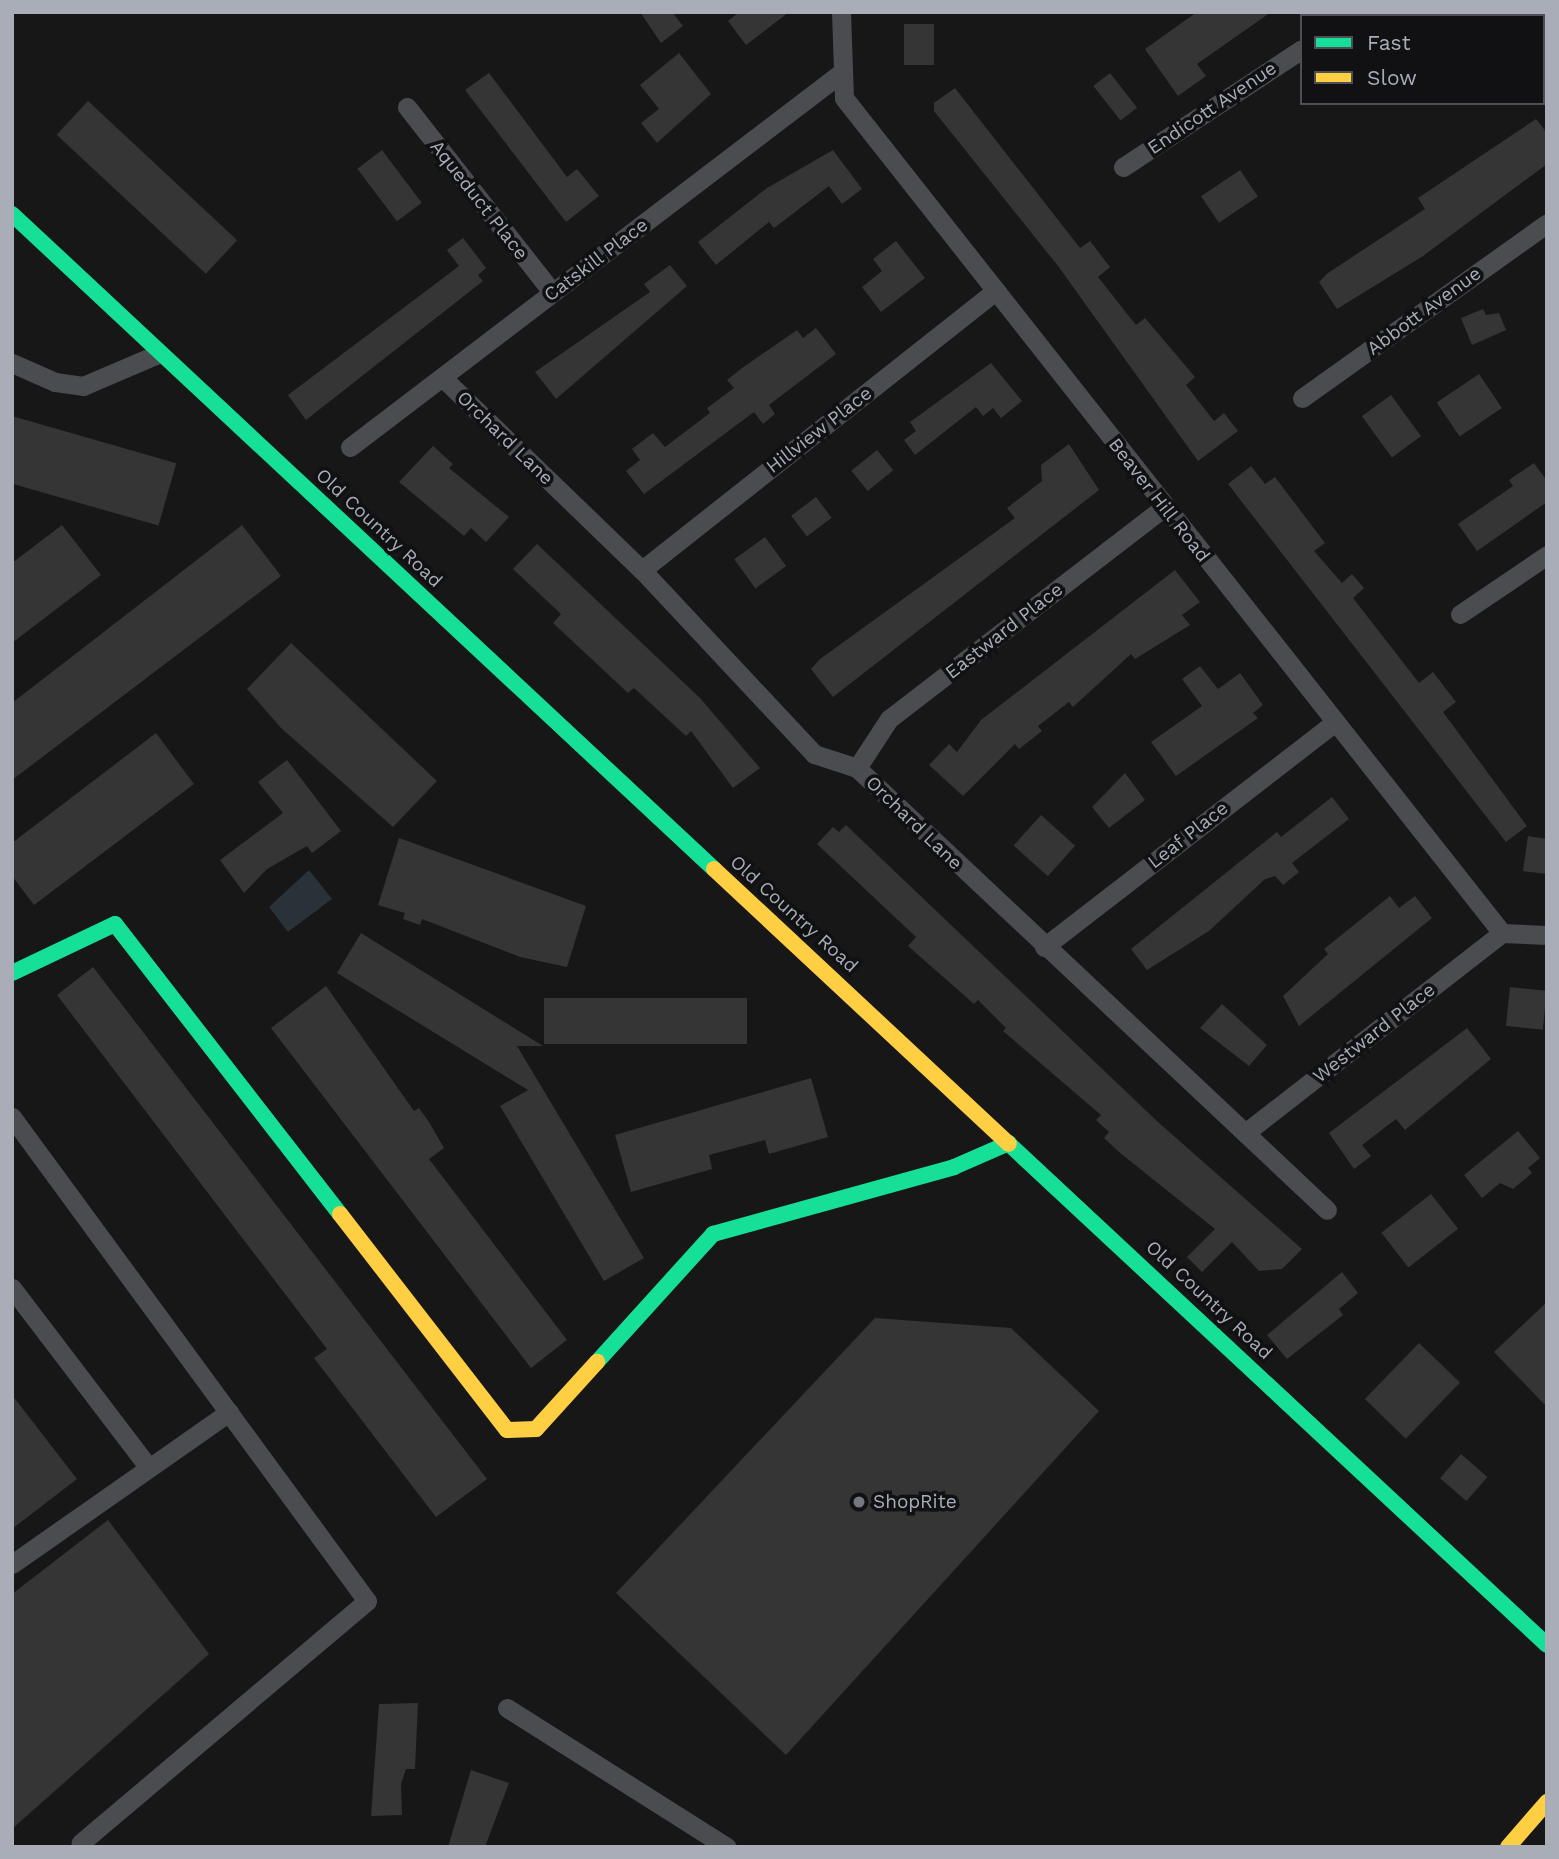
<!DOCTYPE html>
<style>
body{margin:0}
#map{position:relative;width:1559px;height:1859px;overflow:hidden;background:#171717;font-family:"Work Sans",sans-serif}
div>[style]{position:absolute}
[style*='--x']{left:calc(var(--x)*1px);top:calc(var(--y)*1px);width:calc(var(--w)*1px);rotate:calc(var(--a)*1deg)}
.water>*{inset:0;background:#2a3239}
.building>*{inset:0;background:#353536;transform-origin:0 0}
.street>*{height:19px;margin:-9.5px;padding:0 9.5px;transform-origin:9.5px;border-radius:9.5px;background:#4b4c50}
.fast>*{height:16px;margin:-8px;padding:0 8px;transform-origin:8px;border-radius:8px;background:#16e098}
.slow>*{height:16px;margin:-8px;padding:0 8px;transform-origin:8px;border-radius:8px;background:#ffcf43}
.dots>*{width:19px;height:19px;translate:-50% -50%;box-sizing:border-box;border:4px solid #111113;border-radius:50%}
span{translate:-50% -50%;white-space:nowrap;text-align:center;line-height:1.15;-webkit-text-stroke:7px #111113;paint-order:stroke}
.street-label{font-size:19px;color:#a8adb8}
.poi-label{font-size:19px;color:#a8adb8}
.left{translate:0 -50%;text-align:left}
.frame{position:absolute;inset:0;border:14px solid #a8adb8;pointer-events:none}
.legend{position:absolute;left:1300px;top:14px;width:245px;height:91px;box-sizing:border-box;background:#111113;border:2px solid #4d4f55;margin:0;padding:9px 12px;list-style:none;font-size:21px;color:#a8adb8}
.legend li{display:flex;align-items:center;gap:14px;height:35px}
.legend b{width:35px;border:2px solid #4d4f55}
</style>
<div id="map">
<div class="water">
<i style="clip-path:polygon(309px 870px,332px 899px,288px 932px,269px 907px)"></i>
</div>
<div class="building">
<i style="clip-path:polygon(640px 12px,672px 12px,683px 26px,661px 43px)"></i>
<i style="clip-path:polygon(739px 12px,789px 12px,746px 45px,728px 21px)"></i>
<i style="clip-path:polygon(1197px 12px,1271px 12px,1197px 64px,1206px 76px,1178px 96px,1145px 49px)"></i>
<i style="left:904px;top:24px;width:30px;height:41px"></i>
<i style="clip-path:polygon(679px 53px,711px 94px,657px 143px,641px 123px,659px 109px,640px 85px)"></i>
<i style="clip-path:polygon(489px 73px,567px 177px,577px 169px,599px 196px,566px 222px,465px 90px)"></i>
<i style="left:1110px;top:73px;width:44px;height:21px;rotate:52deg"></i>
<i style="clip-path:polygon(955px 88px,1080px 248px,1090px 241px,1110px 267px,1098px 277px,1136px 325px,1145px 318px,1195px 377px,1186px 385px,1214px 421px,1224px 413px,1238px 431px,1198px 461px,1058px 266px,934px 111px,934px 103px)"></i>
<i style="left:88px;top:101px;width:204px;height:46px;rotate:43deg"></i>
<i style="clip-path:polygon(1536px 119px,1547px 133px,1547px 164px,1423px 256px,1337px 309px,1319px 282px,1328px 273px,1425px 209px,1418px 198px)"></i>
<i style="left:382px;top:150px;width:66px;height:31px;rotate:53deg"></i>
<i style="clip-path:polygon(833px 150px,862px 189px,842px 204px,829px 186px,774px 228px,769px 222px,716px 265px,698px 242px,767px 188px)"></i>
<i style="left:1240px;top:170px;width:32px;height:47px;rotate:56deg"></i>
<i style="clip-path:polygon(463px 238px,486px 268px,478px 275px,483px 281px,306px 420px,288px 395px,459px 266px,447px 250px)"></i>
<i style="clip-path:polygon(896px 241px,925px 278px,881px 312px,862px 287px,882px 271px,873px 259px)"></i>
<i style="clip-path:polygon(670px 265px,687px 286px,556px 399px,535px 372px,650px 292px,644px 284px)"></i>
<i style="clip-path:polygon(1483px 309px,1486px 315px,1499px 313px,1506px 330px,1472px 345px,1461px 318px)"></i>
<i style="clip-path:polygon(816px 328px,836px 354px,769px 405px,775px 414px,763px 424px,754px 412px,644px 494px,626px 471px,640px 460px,632px 449px,653px 433px,665px 447px,710px 413px,707px 408px,734px 388px,727px 380px,742px 368px,797px 330px,803px 338px)"></i>
<i style="clip-path:polygon(991px 363px,1022px 401px,1001px 418px,993px 408px,983px 416px,976px 407px,915px 455px,904px 440px,916px 431px,910px 422px)"></i>
<i style="left:1479px;top:374px;width:41px;height:51px;rotate:56deg"></i>
<i style="left:1391px;top:395px;width:51px;height:36px;rotate:54deg"></i>
<i style="left:12px;top:416px;width:171px;height:65px;rotate:16deg"></i>
<i style="clip-path:polygon(1069px 444px,1099px 490px,833px 697px,811px 669px,820px 659px,1015px 518px,1007px 508px,1042px 481px,1041px 465px)"></i>
<i style="clip-path:polygon(433px 446px,453px 464px,449px 468px,509px 517px,486px 542px,471px 528px,464px 536px,399px 482px)"></i>
<i style="left:877px;top:450px;width:26px;height:33px;rotate:51deg"></i>
<i style="clip-path:polygon(1534px 463px,1547px 481px,1547px 502px,1477px 551px,1458px 524px,1513px 486px,1509px 480px)"></i>
<i style="clip-path:polygon(1251px 466px,1265px 484px,1275px 477px,1325px 543px,1314px 551px,1342px 583px,1352px 574px,1364px 588px,1353px 598px,1419px 683px,1433px 672px,1456px 702px,1443px 712px,1527px 826px,1506px 842px,1228px 484px)"></i>
<i style="left:816px;top:497px;width:26px;height:31px;rotate:53deg"></i>
<i style="clip-path:polygon(62px 525px,101px 575px,12px 643px,12px 563px)"></i>
<i style="clip-path:polygon(242px 525px,281px 576px,12px 780px,12px 703px)"></i>
<i style="left:765px;top:537px;width:36px;height:38px;rotate:54deg"></i>
<i style="clip-path:polygon(537px 544px,700px 698px,760px 768px,733px 788px,691px 731px,686px 736px,634px 688px,628px 693px,553px 623px,561px 614px,513px 569px)"></i>
<i style="clip-path:polygon(1175px 570px,1200px 602px,1182px 615px,1190px 625px,1135px 659px,1131px 654px,1073px 707px,1069px 702px,1038px 726px,1042px 731px,1019px 749px,1015px 744px,963px 796px,929px 765px,949px 744px,957px 752px,981px 720px)"></i>
<i style="clip-path:polygon(291px 643px,437px 781px,393px 827px,281px 728px,247px 689px)"></i>
<i style="clip-path:polygon(1200px 666px,1218px 689px,1240px 673px,1263px 705px,1253px 713px,1258px 718px,1176px 776px,1151px 742px,1202px 706px,1182px 679px)"></i>
<i style="clip-path:polygon(156px 733px,194px 784px,34px 905px,12px 876px,12px 843px)"></i>
<i style="clip-path:polygon(287px 760px,341px 831px,312px 853px,307px 846px,267px 869px,244px 893px,220px 860px,283px 813px,258px 782px)"></i>
<i style="clip-path:polygon(1125px 773px,1145px 800px,1109px 828px,1092px 807px)"></i>
<i style="clip-path:polygon(1332px 797px,1349px 819px,1292px 863px,1299px 872px,1283px 885px,1275px 876px,1265px 879px,1209px 931px,1147px 970px,1131px 949px,1277px 832px,1281px 837px)"></i>
<i style="left:1041px;top:815px;width:46px;height:41px;rotate:42deg"></i>
<i style="clip-path:polygon(846px 825px,1158px 1122px,1302px 1249px,1282px 1269px,1259px 1271px,1232px 1242px,1202px 1272px,1187px 1257px,1215px 1229px,1119px 1152px,1104px 1138px,1109px 1132px,1096px 1120px,1101px 1115px,1003px 1031px,1006px 1028px,978px 1000px,974px 1004px,908px 946px,916px 937px,817px 844px,833px 827px,839px 832px)"></i>
<i style="clip-path:polygon(1528px 836px,1547px 839px,1547px 874px,1523px 871px)"></i>
<i style="clip-path:polygon(399px 838px,586px 906px,567px 967px,520px 957px,422px 919px,420px 925px,403px 919px,405px 913px,378px 905px)"></i>
<i style="clip-path:polygon(1390px 896px,1399px 908px,1415px 896px,1432px 918px,1299px 1026px,1283px 996px,1328px 954px,1324px 949px)"></i>
<i style="clip-path:polygon(361px 933px,543px 1046px,517px 1046px,644px 1258px,604px 1281px,500px 1106px,528px 1090px,337px 973px)"></i>
<i style="clip-path:polygon(93px 967px,487px 1479px,436px 1517px,314px 1358px,327px 1349px,57px 995px)"></i>
<i style="clip-path:polygon(326px 986px,414px 1111px,419px 1108px,429px 1122px,444px 1148px,429px 1159px,567px 1340px,531px 1368px,271px 1028px)"></i>
<i style="left:1510px;top:987px;width:37px;height:39px;rotate:6deg"></i>
<i style="left:747px;top:998px;width:46px;height:203px;rotate:90deg"></i>
<i style="clip-path:polygon(1222px 1004px,1267px 1045px,1249px 1066px,1200px 1028px)"></i>
<i style="clip-path:polygon(1467px 1028px,1491px 1059px,1405px 1130px,1396px 1119px,1362px 1145px,1371px 1156px,1354px 1169px,1329px 1133px)"></i>
<i style="clip-path:polygon(811px 1078px,828px 1137px,769px 1154px,765px 1140px,709px 1155px,712px 1169px,631px 1192px,615px 1135px)"></i>
<i style="clip-path:polygon(1518px 1131px,1540px 1158px,1528px 1168px,1532px 1173px,1513px 1189px,1500px 1183px,1482px 1198px,1464px 1175px)"></i>
<i style="left:1431px;top:1194px;width:44px;height:63px;rotate:52deg"></i>
<i style="clip-path:polygon(1342px 1272px,1358px 1293px,1339px 1309px,1343px 1315px,1287px 1359px,1267px 1335px)"></i>
<i style="clip-path:polygon(1547px 1302px,1547px 1407px,1494px 1352px)"></i>
<i style="clip-path:polygon(875px 1318px,1011px 1328px,1099px 1411px,786px 1755px,616px 1593px)"></i>
<i style="left:1419px;top:1343px;width:57px;height:78px;rotate:44deg"></i>
<i style="clip-path:polygon(12px 1395px,77px 1479px,12px 1529px)"></i>
<i style="left:1461px;top:1454px;width:35px;height:32px;rotate:41deg"></i>
<i style="clip-path:polygon(108px 1520px,209px 1654px,12px 1829px,12px 1594px)"></i>
<i style="clip-path:polygon(418px 1703px,415px 1769px,406px 1769px,401px 1784px,402px 1815px,371px 1816px,379px 1704px)"></i>
<i style="clip-path:polygon(471px 1770px,509px 1783px,485px 1847px,448px 1847px)"></i>
</div>
<div class="street">
<i style="--x:841;--y:12;--w:86;--a:88"></i>
<i style="--x:844;--y:98;--w:1063;--a:51.76"></i>
<i style="--x:1502;--y:933;--w:45;--a:2.5"></i>
<i style="--x:1351;--y:16;--w:7;--a:-34"></i>
<i style="--x:407;--y:107;--w:235;--a:51.9"></i>
<i style="--x:1123;--y:167;--w:214;--a:-33.4"></i>
<i style="--x:12;--y:363;--w:47;--a:23.8"></i>
<i style="--x:55;--y:382;--w:28;--a:8"></i>
<i style="--x:83;--y:386;--w:82;--a:-23.1"></i>
<i style="--x:445;--y:380;--w:274;--a:44"></i>
<i style="--x:642;--y:570;--w:252;--a:46.9"></i>
<i style="--x:814;--y:754;--w:45;--a:18"></i>
<i style="--x:857;--y:768;--w:645;--a:43.24"></i>
<i style="--x:1302;--y:398;--w:301;--a:-35.5"></i>
<i style="--x:350;--y:447;--w:617;--a:-37.3"></i>
<i style="--x:642;--y:570;--w:451;--a:-38.3"></i>
<i style="--x:1460;--y:614;--w:105;--a:-34.1"></i>
<i style="--x:857;--y:768;--w:59;--a:-56.9"></i>
<i style="--x:889;--y:719;--w:347;--a:-37.6"></i>
<i style="--x:1044;--y:947;--w:365;--a:-37.7"></i>
<i style="--x:12;--y:1117;--w:600;--a:53.74"></i>
<i style="--x:367;--y:1601;--w:375;--a:139.8"></i>
<i style="--x:1245;--y:1133;--w:326;--a:-37.9"></i>
<i style="--x:12;--y:1288;--w:223;--a:52.7"></i>
<i style="--x:12;--y:1564;--w:265;--a:-35"></i>
<i style="--x:507;--y:1708;--w:260;--a:32.3"></i>
</div>
<div class="fast">
<i style="--x:12;--y:214;--w:960;--a:43.02"></i>
<i style="--x:12;--y:973;--w:114;--a:-25.4"></i>
<i style="--x:115;--y:924;--w:367;--a:52.2"></i>
<i style="--x:1009;--y:1144;--w:735;--a:42.96"></i>
<i style="--x:597;--y:1362;--w:173;--a:-47.8"></i>
<i style="--x:713;--y:1234;--w:250;--a:-15.5"></i>
<i style="--x:954;--y:1167;--w:60;--a:-23.6"></i>
</div>
<div class="slow">
<i style="--x:714;--y:869;--w:403;--a:43"></i>
<i style="--x:340;--y:1214;--w:273;--a:52.3"></i>
<i style="--x:507;--y:1430;--w:29;--a:-2"></i>
<i style="--x:536;--y:1429;--w:91;--a:-47.7"></i>
<i style="--x:1508;--y:1847;--w:60;--a:-49.1"></i>
</div>
<div class="dots">
<i style="left:859px;top:1502px;background:#757880"></i>
</div>
<div class="street-label">
<span style="left:1212px;top:108px;rotate:-34deg">Endicott Avenue</span>
<span style="left:479px;top:200px;rotate:52deg">Aqueduct Place</span>
<span style="left:596px;top:260px;rotate:-37deg">Catskill Place</span>
<span style="left:1424px;top:311px;rotate:-36deg">Abbott Avenue</span>
<span style="left:819px;top:430px;rotate:-38deg">Hillview Place</span>
<span style="left:505px;top:438px;rotate:44deg">Orchard Lane</span>
<span style="left:1159px;top:500px;rotate:52deg">Beaver Hill Road</span>
<span style="left:379px;top:528px;rotate:43deg">Old Country Road</span>
<span style="left:1004px;top:631px;rotate:-38deg">Eastward Place</span>
<span style="left:914px;top:823px;rotate:44deg">Orchard Lane</span>
<span style="left:1188px;top:835px;rotate:-38deg">Leaf Place</span>
<span style="left:794px;top:914px;rotate:42deg">Old Country Road</span>
<span style="left:1374px;top:1033px;rotate:-38deg">Westward Place</span>
<span style="left:1209px;top:1300px;rotate:43deg">Old Country Road</span>
</div>
<div class="poi-label">
<span class="left" style="left:873px;top:1502px">ShopRite</span>
</div>
<div class="frame"></div>
<ul class="legend">
<li><b style="height:9px;background:#16e098"></b>Fast</li>
<li><b style="height:9px;background:#ffcf43"></b>Slow</li>
</ul>
</div>
